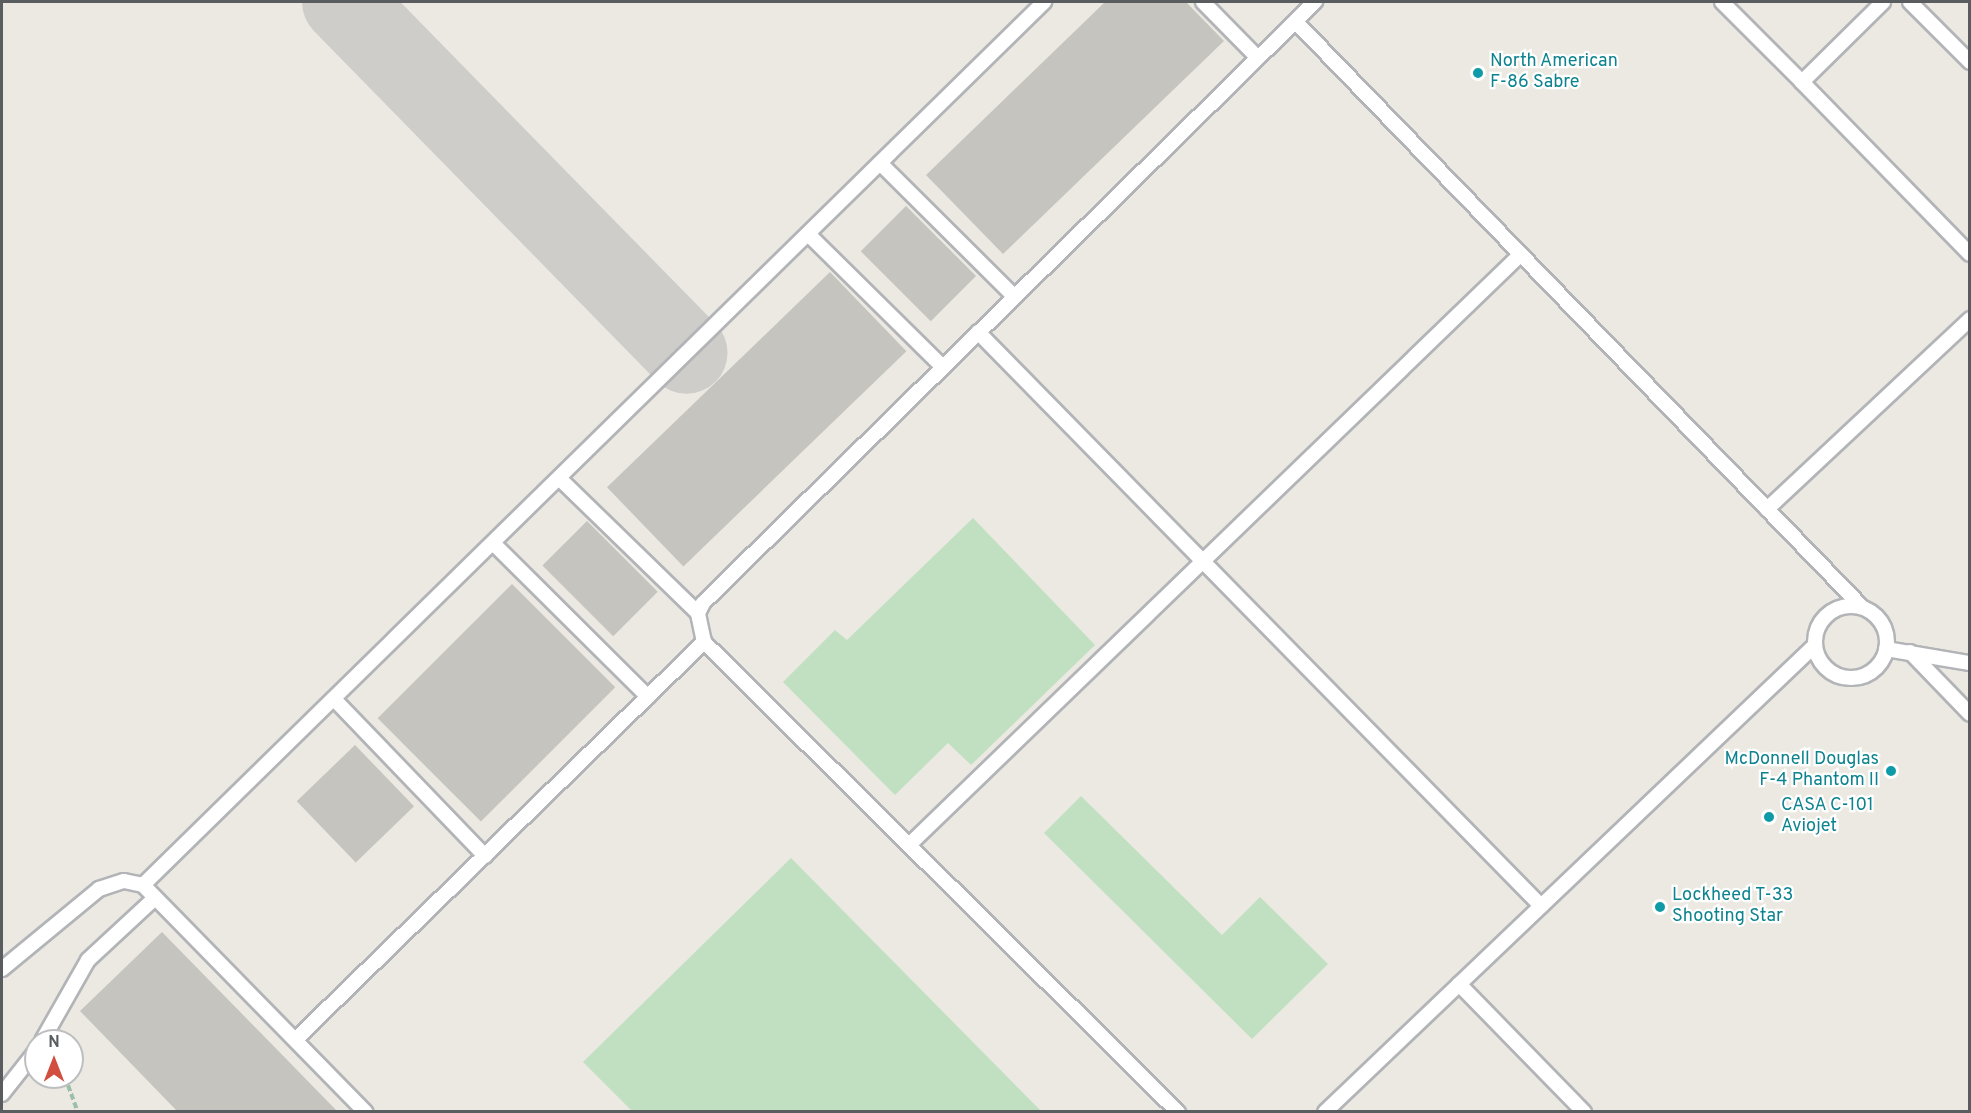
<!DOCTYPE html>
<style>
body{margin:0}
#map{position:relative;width:1971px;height:1113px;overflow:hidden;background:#ebe9e2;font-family:Overpass,sans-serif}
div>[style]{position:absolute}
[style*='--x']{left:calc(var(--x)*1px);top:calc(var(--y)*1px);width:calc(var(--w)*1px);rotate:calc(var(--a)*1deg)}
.green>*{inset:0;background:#c1e0c1}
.taxiway>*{height:82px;margin:-41px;padding:0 41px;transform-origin:41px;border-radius:41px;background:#cecdca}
.building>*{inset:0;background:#c6c4be;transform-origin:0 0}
.path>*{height:4px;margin-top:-2px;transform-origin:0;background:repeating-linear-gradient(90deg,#9bc0a7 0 6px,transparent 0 9px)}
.roads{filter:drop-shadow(2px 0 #b2b4b7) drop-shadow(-2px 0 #b2b4b7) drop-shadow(0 2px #b2b4b7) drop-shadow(0 -2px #b2b4b7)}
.lane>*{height:14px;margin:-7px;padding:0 7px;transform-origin:7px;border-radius:7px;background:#fff}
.lane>.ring{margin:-7px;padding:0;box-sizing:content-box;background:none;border:14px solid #fff;border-radius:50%}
.dots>*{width:16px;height:16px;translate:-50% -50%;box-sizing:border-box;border:3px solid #fff;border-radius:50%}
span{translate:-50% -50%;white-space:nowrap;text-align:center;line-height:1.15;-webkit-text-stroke:4.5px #fff;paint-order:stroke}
.culture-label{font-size:18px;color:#0d838f}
.left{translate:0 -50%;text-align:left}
.right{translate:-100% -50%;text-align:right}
.frame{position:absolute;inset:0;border:3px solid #5a5d60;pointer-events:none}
.north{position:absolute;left:24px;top:1029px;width:60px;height:60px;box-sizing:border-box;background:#fff;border:2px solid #bdbebf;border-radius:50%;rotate:0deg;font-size:16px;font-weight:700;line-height:24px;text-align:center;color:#5a5d60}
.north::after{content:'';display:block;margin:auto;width:21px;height:27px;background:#d24f40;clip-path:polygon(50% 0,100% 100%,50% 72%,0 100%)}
</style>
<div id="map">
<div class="green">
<i style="clip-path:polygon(973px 518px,1095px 645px,971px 765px,948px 743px,895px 795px,783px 682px,835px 630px,847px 640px)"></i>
<i style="clip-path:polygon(1081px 796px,1222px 935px,1260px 897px,1328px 964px,1252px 1039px,1044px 833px)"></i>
<i style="clip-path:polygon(791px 858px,1041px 1111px,632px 1111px,583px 1062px)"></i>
</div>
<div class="taxiway">
<i style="--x:343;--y:2;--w:491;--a:45.6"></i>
</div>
<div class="building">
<i style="clip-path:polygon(1105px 2px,1186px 2px,1224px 41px,1003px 254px,926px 175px)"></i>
<i style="left:906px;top:206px;width:99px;height:64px;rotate:45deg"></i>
<i style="left:830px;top:272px;width:110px;height:310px;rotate:46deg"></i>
<i style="left:587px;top:521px;width:100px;height:63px;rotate:45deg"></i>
<i style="left:512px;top:584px;width:146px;height:190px;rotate:45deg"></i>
<i style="left:355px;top:745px;width:85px;height:81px;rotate:46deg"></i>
<i style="clip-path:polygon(162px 932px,338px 1112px,178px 1112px,80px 1011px)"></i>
</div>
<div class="path">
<i style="--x:65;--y:1077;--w:37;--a:70"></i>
</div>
<div class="roads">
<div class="lane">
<i style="--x:1203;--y:2;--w:78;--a:45.5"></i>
<i style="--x:1722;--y:2;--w:113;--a:45"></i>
<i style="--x:1802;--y:82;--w:114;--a:-44.6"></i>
<i style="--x:1910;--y:2;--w:85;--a:45"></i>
<i style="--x:1295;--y:21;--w:814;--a:45.95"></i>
<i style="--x:1802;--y:82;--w:240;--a:45.7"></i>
<i style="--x:880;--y:163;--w:189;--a:44.8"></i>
<i style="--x:808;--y:234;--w:190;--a:44.6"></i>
<i style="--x:978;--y:332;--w:804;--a:45.55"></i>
<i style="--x:560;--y:479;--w:192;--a:44.2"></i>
<i style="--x:1767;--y:509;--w:278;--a:-43.1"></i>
<i style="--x:494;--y:544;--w:217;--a:44.8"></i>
<i class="ring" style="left:1815px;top:606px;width:58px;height:58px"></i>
<i style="--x:1886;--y:649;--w:85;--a:9.5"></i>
<i style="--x:1910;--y:652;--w:86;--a:45.9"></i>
<i style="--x:334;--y:699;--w:218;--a:46.1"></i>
<i style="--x:909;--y:845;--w:849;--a:-44"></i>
<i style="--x:143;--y:885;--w:1262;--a:-44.42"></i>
<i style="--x:2;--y:969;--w:126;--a:-39.5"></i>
<i style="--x:99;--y:889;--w:26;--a:-18"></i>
<i style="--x:124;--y:881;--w:19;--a:12"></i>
<i style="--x:143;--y:885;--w:318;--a:45.6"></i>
<i style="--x:1459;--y:984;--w:179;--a:45.7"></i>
<i style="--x:295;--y:1040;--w:571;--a:-44.22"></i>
<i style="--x:42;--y:1041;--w:93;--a:-60.4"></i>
<i style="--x:88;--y:960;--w:91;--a:-42.8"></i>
<i style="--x:2;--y:1094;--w:55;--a:-51.7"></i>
<i style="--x:1178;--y:1112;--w:668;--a:-135.24"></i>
<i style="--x:704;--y:642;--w:30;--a:-102"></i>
<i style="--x:698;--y:613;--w:11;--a:-63"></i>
<i style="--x:703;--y:603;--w:858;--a:-44.48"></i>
<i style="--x:1325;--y:1112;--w:675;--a:-43.62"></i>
</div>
</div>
<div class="dots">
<i style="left:1478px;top:73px;background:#0f9aa8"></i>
<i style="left:1891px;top:771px;background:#0f9aa8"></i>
<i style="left:1769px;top:817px;background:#0f9aa8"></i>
<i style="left:1660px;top:907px;background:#0f9aa8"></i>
</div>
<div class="culture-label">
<span class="left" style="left:1490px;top:73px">North American<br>F-86 Sabre</span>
<span class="right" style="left:1879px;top:771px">McDonnell Douglas<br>F-4 Phantom II</span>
<span class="left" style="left:1781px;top:817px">CASA C-101<br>Aviojet</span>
<span class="left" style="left:1672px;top:907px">Lockheed T-33<br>Shooting Star</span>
</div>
<div class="frame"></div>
<div class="north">N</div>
</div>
